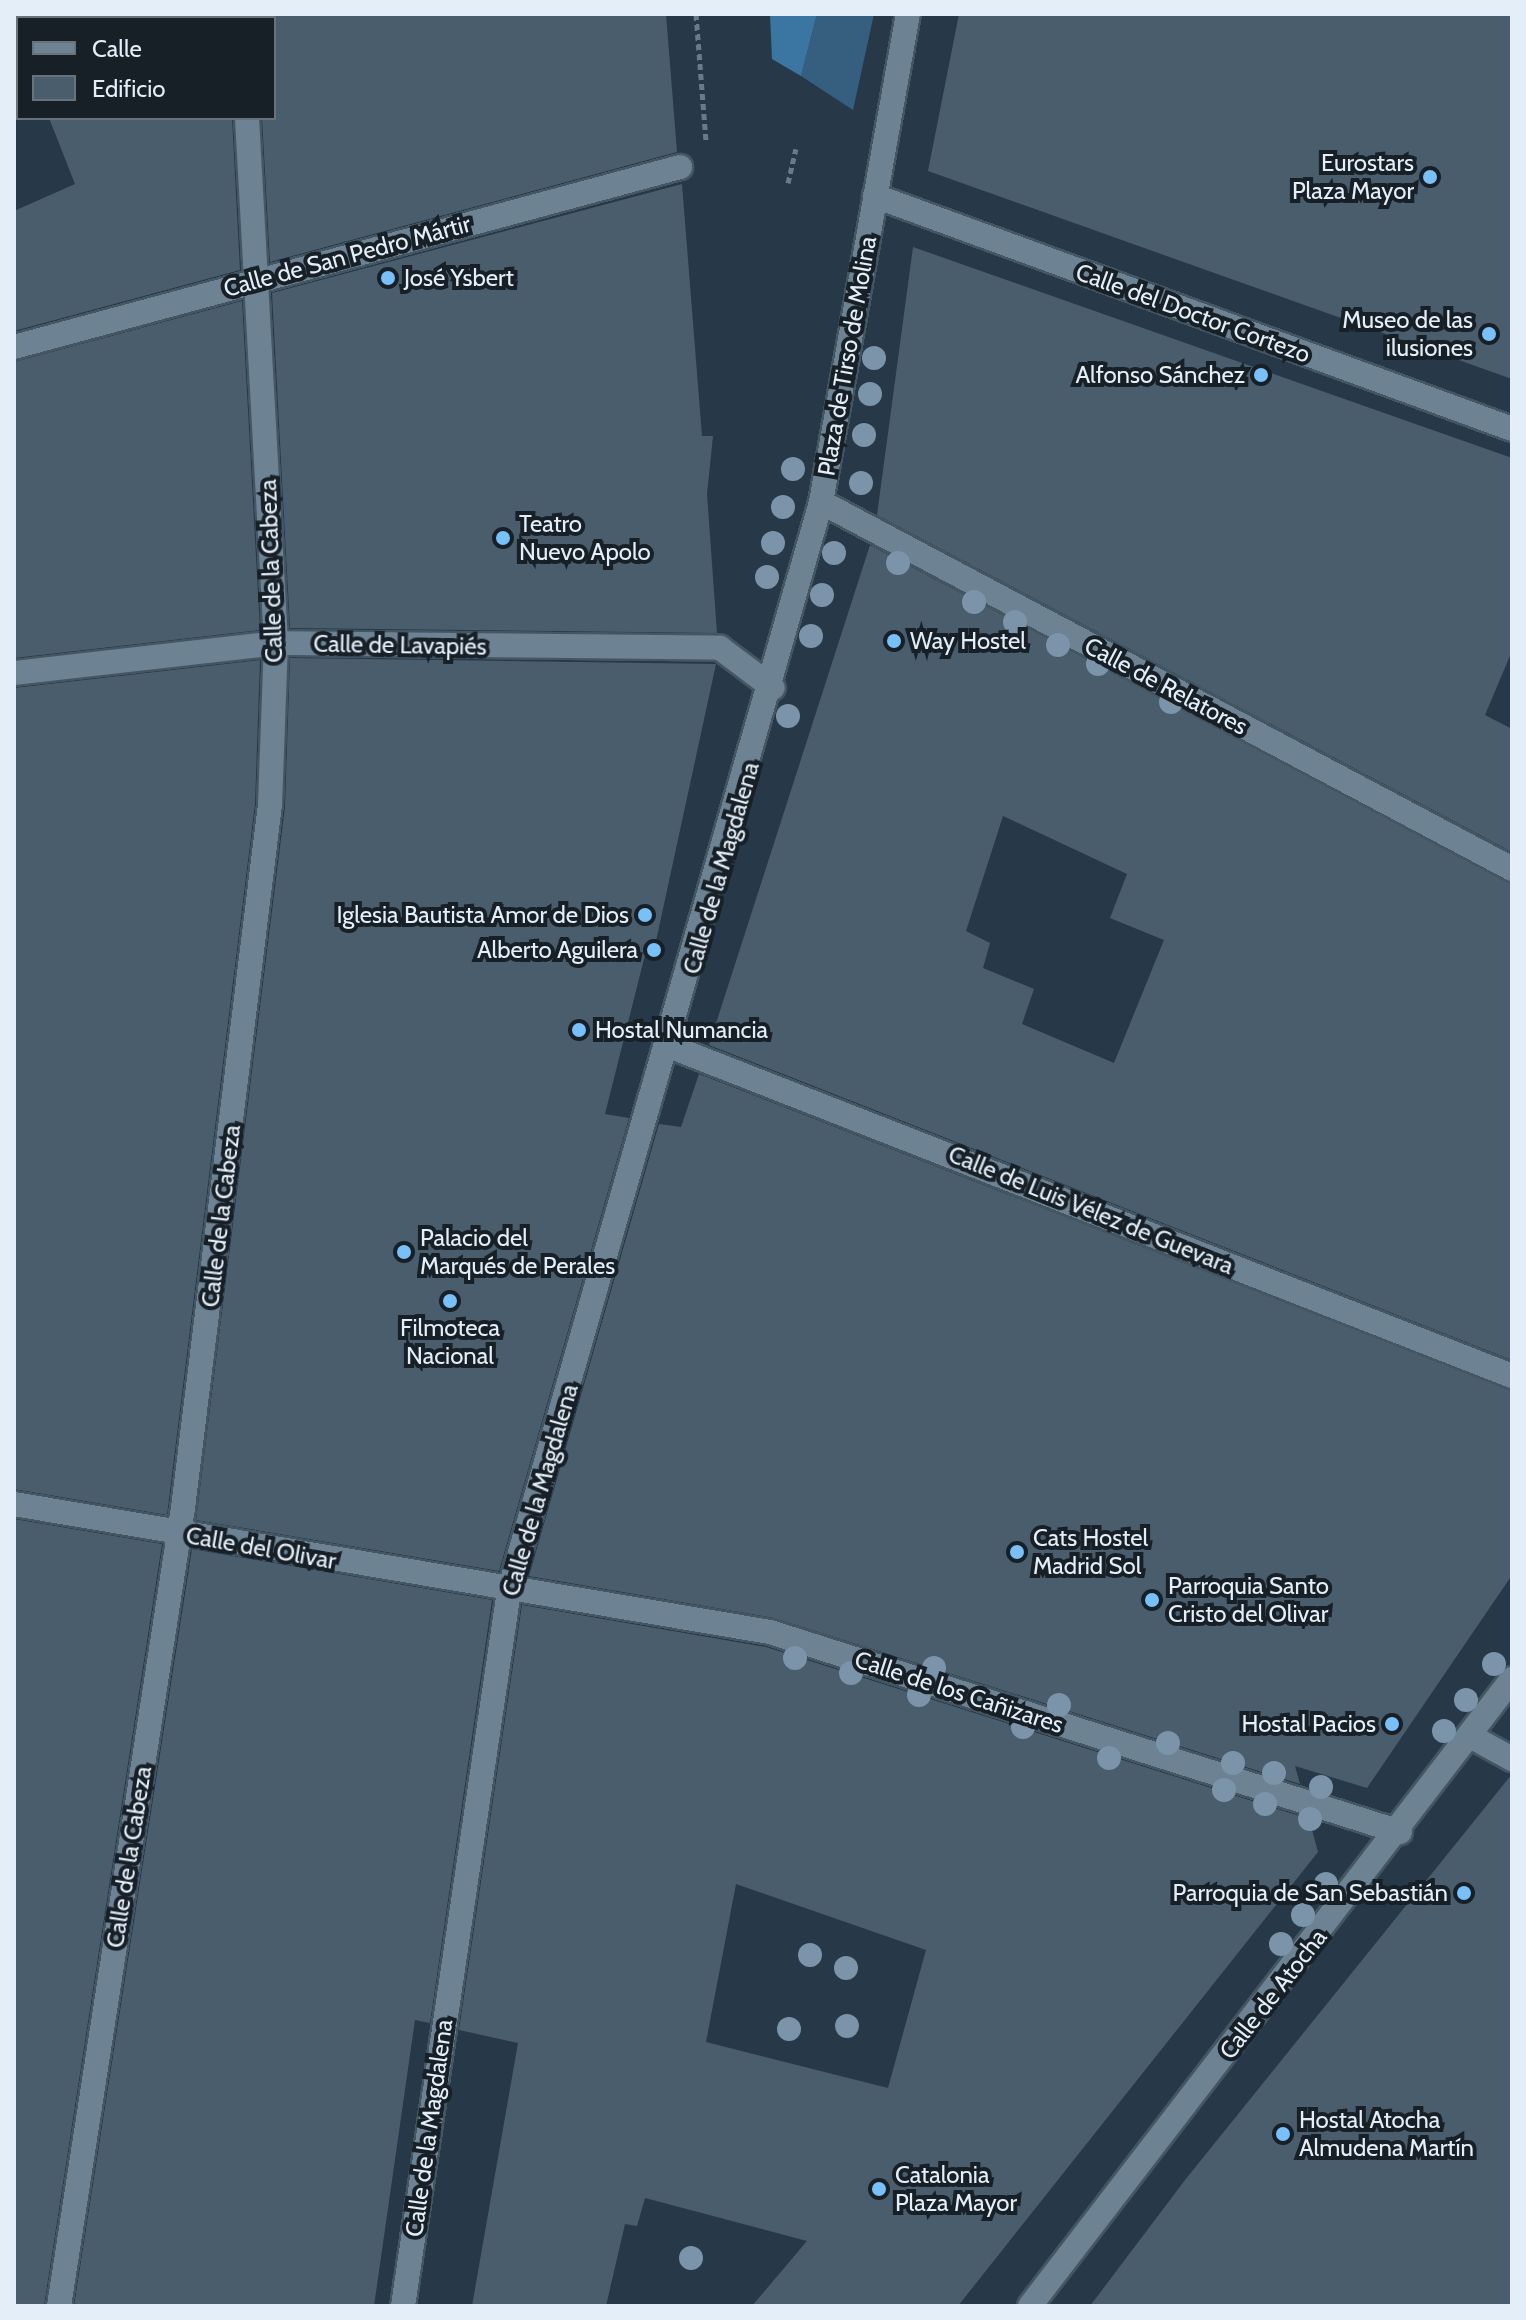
<!DOCTYPE html>
<meta charset="utf-8">
<style>
body{margin:0}
#map{position:relative;width:1526px;height:2320px;overflow:hidden;background:#273949;font-family:Cabin,sans-serif}
div>[style]{position:absolute}
[style*='--x']{left:calc(var(--x)*1px);top:calc(var(--y)*1px);width:calc(var(--w)*1px);rotate:calc(var(--a)*1deg)}
.green>*{inset:0;background:#365e7f}
.water>*{inset:0;background:#3b76a3}
.building>*{inset:0;background:#495d6d}
.path>*{height:5px;margin-top:-2.5px;transform-origin:0;background:repeating-linear-gradient(90deg,#6b7a88 0 6px,transparent 0 10px)}
.roads{filter:drop-shadow(2px 0 #455663) drop-shadow(-2px 0 #455663) drop-shadow(0 2px #455663) drop-shadow(0 -2px #455663)}
.minor>*{height:24px;margin:-12px;padding:0 12px;transform-origin:12px;border-radius:12px;background:#6d8293}
.trees>*{width:24px;height:24px;margin:-12px;border-radius:50%;background:#7b94a9}
.dots>*{width:22px;height:22px;translate:-50% -50%;box-sizing:border-box;border:4px solid #171f27;border-radius:50%}
span{translate:-50% -50%;white-space:nowrap;text-align:center;line-height:1.15;-webkit-text-stroke:8px #171f27;paint-order:stroke}
.poi-label{font-size:24px;color:#e3eef8}
.right{translate:-100% -50%;text-align:right}
.left{translate:0 -50%;text-align:left}
.street-label{font-size:24px;color:#e3eef8}
.frame{position:absolute;inset:0;border:16px solid #e3eef8;pointer-events:none}
.legend{position:absolute;left:16px;top:16px;width:260px;height:104px;box-sizing:border-box;background:#171f27;border:2px solid #69727b;margin:0;padding:10px 14px;list-style:none;font-size:24px;color:#e3eef8}
.legend li{display:flex;align-items:center;gap:16px;height:40px}
.legend b{width:40px;border:2px solid #69727b}
</style>
<div id="map">
<div class="green">
<i style="clip-path:polygon(817px 14px,874px 14px,853px 110px,801px 76px)"></i>
</div>
<div class="water">
<i style="clip-path:polygon(770px 14px,817px 14px,801px 76px,772px 59px)"></i>
</div>
<div class="building">
<i style="clip-path:polygon(274px 14px,666px 14px,677px 152px,270px 262px,262px 118px,274px 118px)"></i>
<i style="clip-path:polygon(959px 14px,1512px 14px,1512px 379px,928px 171px)"></i>
<i style="clip-path:polygon(49px 118px,232px 118px,240px 270px,14px 331px,14px 211px,75px 184px)"></i>
<i style="clip-path:polygon(682px 184px,702px 436px,713px 436px,707px 494px,717px 633px,290px 628px,272px 293px)"></i>
<i style="clip-path:polygon(913px 247px,1512px 458px,1512px 651px,1485px 715px,1512px 729px,1512px 852px,877px 515px)"></i>
<i style="clip-path:polygon(242px 301px,260px 630px,14px 658px,14px 362px)"></i>
<i style="clip-path:polygon(evenodd,870px 545px,1512px 884px,1512px 1360px,709px 1045px,870px 545px,1003px 816px,1127px 874px,1110px 918px,1164px 940px,1114px 1063px,1022px 1024px,1034px 989px,983px 968px,990px 943px,966px 931px,1003px 816px)"></i>
<i style="clip-path:polygon(290px 658px,716px 664px,653px 955px,645px 955px,605px 1114px,629px 1118px,499px 1571px,196px 1520px,285px 807px)"></i>
<i style="clip-path:polygon(260px 660px,255px 804px,167px 1515px,14px 1489px,14px 688px)"></i>
<i style="clip-path:polygon(699px 1074px,1512px 1391px,1512px 1575px,1367px 1788px,1295px 1766px,1300px 1784px,774px 1618px,529px 1576px,659px 1124px,681px 1127px)"></i>
<i style="clip-path:polygon(14px 1519px,162px 1544px,44px 2306px,14px 2306px)"></i>
<i style="clip-path:polygon(192px 1549px,492px 1600px,430px 2023px,415px 2020px,374px 2306px,74px 2306px)"></i>
<i style="clip-path:polygon(evenodd,522px 1605px,766px 1647px,1309px 1819px,1318px 1852px,958px 2306px,752px 2306px,807px 2241px,645px 2198px,637px 2226px,625px 2224px,606px 2306px,472px 2306px,518px 2043px,459px 2030px,522px 1605px,736px 1884px,926px 1950px,888px 2088px,706px 2042px,736px 1884px)"></i>
<i style="clip-path:polygon(1512px 1774px,1512px 2306px,1090px 2306px,1185px 2180px)"></i>
</div>
<div class="path">
<i style="--x:696;--y:14;--w:127;--a:85.5"></i>
<i style="--x:788;--y:183;--w:35;--a:-77"></i>
</div>
<div class="roads">
<div class="minor">
<i style="--x:240;--y:14;--w:4;--a:76"></i>
<i style="--x:113;--y:18;--w:9;--a:-27"></i>
<i style="--x:14;--y:63;--w:4;--a:-27"></i>
<i style="--x:875;--y:196;--w:678;--a:20.09"></i>
<i style="--x:14;--y:347;--w:690;--a:-15.12"></i>
<i style="--x:821;--y:502;--w:782;--a:27.97"></i>
<i style="--x:14;--y:673;--w:264;--a:-6.5"></i>
<i style="--x:276;--y:643;--w:444;--a:0.6"></i>
<i style="--x:720;--y:648;--w:66;--a:37"></i>
<i style="--x:669;--y:1046;--w:905;--a:21.38"></i>
<i style="--x:14;--y:1504;--w:767;--a:9.61"></i>
<i style="--x:770;--y:1632;--w:661;--a:17.61"></i>
<i style="--x:1472;--y:1737;--w:46;--a:28.8"></i>
<i style="--x:59;--y:2306;--w:808;--a:-81.17"></i>
<i style="--x:183;--y:1508;--w:708;--a:-82.95"></i>
<i style="--x:270;--y:805;--w:162;--a:-87.9"></i>
<i style="--x:276;--y:643;--w:526;--a:-93.16"></i>
<i style="--x:403;--y:2306;--w:723;--a:-81.57"></i>
<i style="--x:509;--y:1591;--w:1133;--a:-74.01"></i>
<i style="--x:821;--y:502;--w:496;--a:-79.9"></i>
<i style="--x:1030;--y:2306;--w:791;--a:-52.45"></i>
</div>
</div>
<div class="trees">
<i style="left:874px;top:358px"></i>
<i style="left:870px;top:394px"></i>
<i style="left:864px;top:435px"></i>
<i style="left:793px;top:469px"></i>
<i style="left:861px;top:483px"></i>
<i style="left:783px;top:507px"></i>
<i style="left:773px;top:543px"></i>
<i style="left:834px;top:553px"></i>
<i style="left:898px;top:563px"></i>
<i style="left:767px;top:577px"></i>
<i style="left:822px;top:595px"></i>
<i style="left:974px;top:602px"></i>
<i style="left:1015px;top:622px"></i>
<i style="left:811px;top:636px"></i>
<i style="left:1058px;top:645px"></i>
<i style="left:1098px;top:664px"></i>
<i style="left:1171px;top:702px"></i>
<i style="left:788px;top:716px"></i>
<i style="left:795px;top:1658px"></i>
<i style="left:1494px;top:1664px"></i>
<i style="left:934px;top:1668px"></i>
<i style="left:851px;top:1673px"></i>
<i style="left:919px;top:1695px"></i>
<i style="left:1466px;top:1700px"></i>
<i style="left:1059px;top:1705px"></i>
<i style="left:1023px;top:1727px"></i>
<i style="left:1444px;top:1731px"></i>
<i style="left:1168px;top:1743px"></i>
<i style="left:1109px;top:1758px"></i>
<i style="left:1233px;top:1763px"></i>
<i style="left:1274px;top:1773px"></i>
<i style="left:1321px;top:1787px"></i>
<i style="left:1224px;top:1790px"></i>
<i style="left:1265px;top:1804px"></i>
<i style="left:1310px;top:1819px"></i>
<i style="left:1326px;top:1884px"></i>
<i style="left:1303px;top:1915px"></i>
<i style="left:1281px;top:1944px"></i>
<i style="left:810px;top:1955px"></i>
<i style="left:846px;top:1968px"></i>
<i style="left:847px;top:2026px"></i>
<i style="left:789px;top:2029px"></i>
<i style="left:691px;top:2258px"></i>
</div>
<div class="dots">
<i style="left:1430px;top:177px;background:#79bff8"></i>
<i style="left:388px;top:278px;background:#79bff8"></i>
<i style="left:1489px;top:334px;background:#79bff8"></i>
<i style="left:1261px;top:375px;background:#79bff8"></i>
<i style="left:503px;top:538px;background:#79bff8"></i>
<i style="left:894px;top:641px;background:#79bff8"></i>
<i style="left:645px;top:915px;background:#79bff8"></i>
<i style="left:654px;top:950px;background:#79bff8"></i>
<i style="left:579px;top:1030px;background:#79bff8"></i>
<i style="left:404px;top:1252px;background:#79bff8"></i>
<i style="left:450px;top:1301px;background:#79bff8"></i>
<i style="left:1017px;top:1552px;background:#79bff8"></i>
<i style="left:1152px;top:1600px;background:#79bff8"></i>
<i style="left:1392px;top:1724px;background:#79bff8"></i>
<i style="left:1464px;top:1893px;background:#79bff8"></i>
<i style="left:1283px;top:2134px;background:#79bff8"></i>
<i style="left:879px;top:2189px;background:#79bff8"></i>
</div>
<div class="poi-label">
<span class="right" style="left:1414px;top:177px">Eurostars<br>Plaza Mayor</span>
<span class="left" style="left:404px;top:278px">José Ysbert</span>
<span class="right" style="left:1473px;top:334px">Museo de las<br>ilusiones</span>
<span class="right" style="left:1245px;top:375px">Alfonso Sánchez</span>
<span class="left" style="left:519px;top:538px">Teatro<br>Nuevo Apolo</span>
<span class="left" style="left:910px;top:641px">Way Hostel</span>
<span class="right" style="left:629px;top:915px">Iglesia Bautista Amor de Dios</span>
<span class="right" style="left:638px;top:950px">Alberto Aguilera</span>
<span class="left" style="left:595px;top:1030px">Hostal Numancia</span>
<span class="left" style="left:420px;top:1252px">Palacio del<br>Marqués de Perales</span>
<span style="left:450px;top:1342px">Filmoteca<br>Nacional</span>
<span class="left" style="left:1033px;top:1552px">Cats Hostel<br>Madrid Sol</span>
<span class="left" style="left:1168px;top:1600px">Parroquia Santo<br>Cristo del Olivar</span>
<span class="right" style="left:1376px;top:1724px">Hostal Pacios</span>
<span class="right" style="left:1448px;top:1893px">Parroquia de San Sebastián</span>
<span class="left" style="left:1299px;top:2134px">Hostal Atocha<br>Almudena Martín</span>
<span class="left" style="left:895px;top:2189px">Catalonia<br>Plaza Mayor</span>
</div>
<div class="street-label">
<span style="left:347px;top:256px;rotate:-15deg">Calle de San Pedro Mártir</span>
<span style="left:1193px;top:313px;rotate:20deg">Calle del Doctor Cortezo</span>
<span style="left:847px;top:356px;rotate:-80deg">Plaza de Tirso de Molina</span>
<span style="left:271px;top:571px;rotate:-92deg">Calle de la Cabeza</span>
<span style="left:400px;top:645px;rotate:1deg">Calle de Lavapiés</span>
<span style="left:1166px;top:686px;rotate:28deg">Calle de Relatores</span>
<span style="left:721px;top:868px;rotate:-74deg">Calle de la Magdalena</span>
<span style="left:1091px;top:1210px;rotate:22deg">Calle de Luis Vélez de Guevara</span>
<span style="left:221px;top:1216px;rotate:-83deg">Calle de la Cabeza</span>
<span style="left:540px;top:1490px;rotate:-74deg">Calle de la Magdalena</span>
<span style="left:261px;top:1548px;rotate:10deg">Calle del Olivar</span>
<span style="left:959px;top:1692px;rotate:18deg">Calle de los Cañizares</span>
<span style="left:129px;top:1857px;rotate:-81deg">Calle de la Cabeza</span>
<span style="left:1273px;top:1994px;rotate:-52deg">Calle de Atocha</span>
<span style="left:429px;top:2128px;rotate:-82deg">Calle de la Magdalena</span>
</div>
<div class="frame"></div>
<ul class="legend">
<li><b style="height:10px;background:#6d8293"></b>Calle</li>
<li><b style="height:22px;background:#495d6d"></b>Edificio</li>
</ul>
</div>
